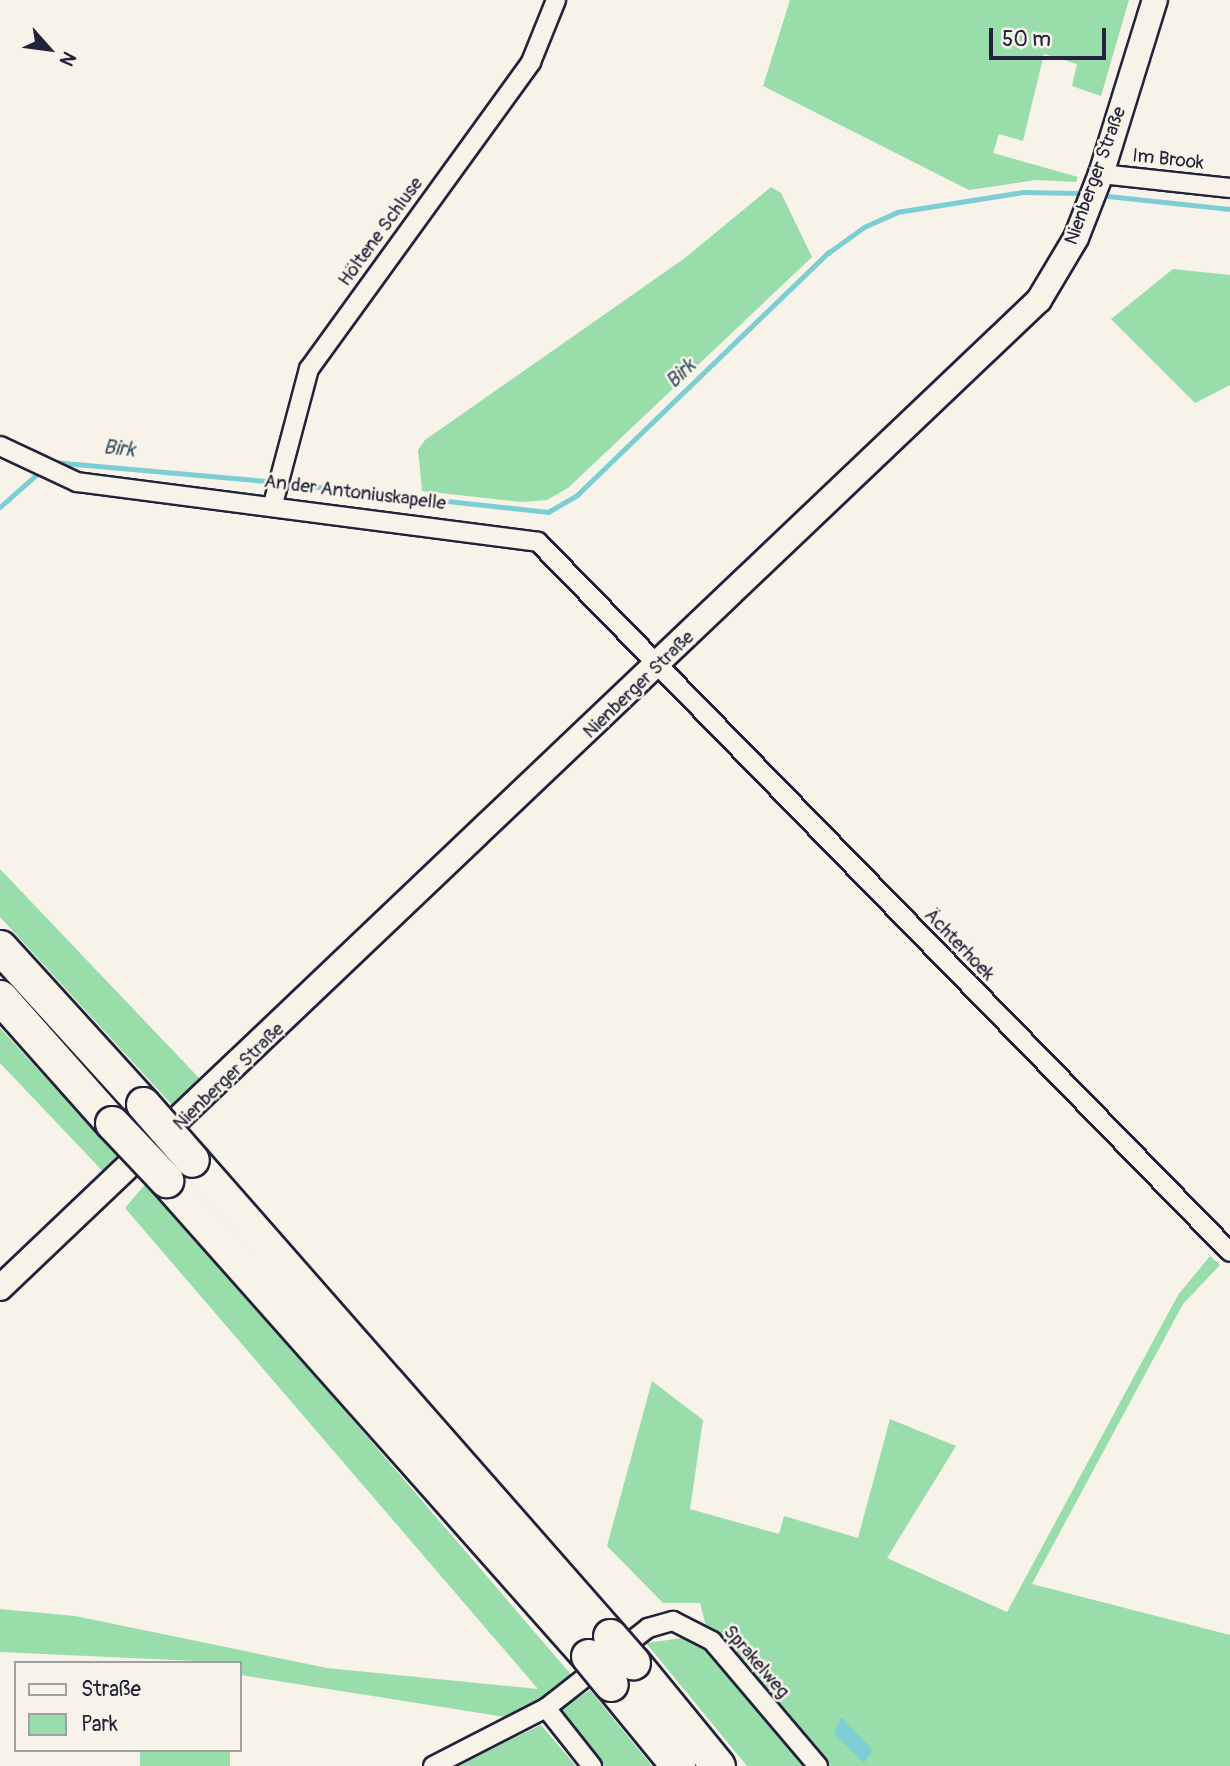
<!DOCTYPE html>
<meta charset="utf-8">
<style>
body{margin:0}
#map{position:relative;width:1230px;height:1766px;overflow:hidden;background:#f7f3e8;font-family:Pangolin,sans-serif}
div>[style]{position:absolute}
[style*='--x']{left:calc(var(--x)*1px);top:calc(var(--y)*1px);width:calc(var(--w)*1px);rotate:calc(var(--a)*1deg)}
.green>*{inset:0;background:#98ddaa;transform-origin:0 0}
.water>*{inset:0;background:#7dced4}
.stream>*{height:4.5px;margin:-2.25px;padding:0 2.25px;transform-origin:2.25px;border-radius:2.25px;background:#7dced4}
.roads{filter:drop-shadow(2px 0 #22223b) drop-shadow(-2px 0 #22223b) drop-shadow(0 2px #22223b) drop-shadow(0 -2px #22223b)}
.street>*{height:18px;margin:-9px;padding:0 9px;transform-origin:9px;border-radius:9px;background:#f7f3e8}
.secondary>*{height:24px;margin:-12px;padding:0 12px;transform-origin:12px;border-radius:12px;background:#f7f3e8}
.highway>*{height:33px;margin:-16.5px;padding:0 16.5px;transform-origin:16.5px;border-radius:16.5px;background:#f7f3e8}
.bridges{filter:drop-shadow(2px 0 #22223b) drop-shadow(-2px 0 #22223b) drop-shadow(0 2px #22223b) drop-shadow(0 -2px #22223b)}
.highway-bridge>*{height:33px;margin:-16.5px;padding:0 16.5px;transform-origin:16.5px;border-radius:16.5px;background:#f7f3e8}
span{translate:-50% -50%;white-space:nowrap;text-align:center;line-height:1.15;-webkit-text-stroke:5px #f7f3e8;paint-order:stroke}
.street-label{font-size:19px;color:#22223b}
.water-label{font-size:21px;color:#3d5669;font-style:italic}
.legend{position:absolute;left:14px;top:1661px;width:228px;height:91px;box-sizing:border-box;background:#f7f3e8;border:2px solid #a29fa3;margin:0;padding:9px 12px;list-style:none;font-size:21px;color:#22223b}
.legend li{display:flex;align-items:center;gap:14px;height:35px}
.legend b{width:35px;border:2px solid #a29fa3}
.north{position:absolute;left:14px;top:14px;width:70px;height:70px;-webkit-text-stroke:5px #f7f3e8;paint-order:stroke;rotate:118deg;font-size:19px;font-weight:700;line-height:28px;text-align:center;color:#22223b}
.north::after{content:'';display:block;margin:auto;width:24px;height:32px;background:#22223b;clip-path:polygon(50% 0,100% 100%,50% 72%,0 100%)}
.scale{position:absolute;left:989px;top:28px;width:117px;height:32px;box-sizing:border-box;border:4px solid #22223b;border-top:0;padding-left:9px;font-size:21px;line-height:24px;white-space:nowrap;color:#22223b;-webkit-text-stroke:5px #f7f3e8;paint-order:stroke}
</style>
<div id="map">
<div class="green">
<i style="clip-path:polygon(790px 0,1129px 0,1101px 96px,1072px 86px,1077px 64px,1044px 54px,1023px 141px,999px 134px,993px 153px,1078px 177px,1076px 182px,1036px 180px,969px 190px,763px 86px)"></i>
<i style="clip-path:polygon(771px 187px,781px 193px,812px 257px,568px 488px,547px 500px,522px 502px,422px 491px,418px 450px,425px 440px,685px 258px)"></i>
<i style="clip-path:polygon(1173px 269px,1230px 275px,1230px 385px,1195px 403px,1111px 319px)"></i>
<i style="clip-path:polygon(0 869px,200px 1079px,172px 1105px,0 917px)"></i>
<i style="clip-path:polygon(0 1028px,127px 1166px,112px 1181px,0 1063px)"></i>
<i style="clip-path:polygon(148px 1181px,574px 1678px,512px 1718px,240px 1675px,240px 1663px,0 1652px,0 1609px,75px 1616px,327px 1668px,538px 1689px,125px 1208px)"></i>
<i style="clip-path:polygon(1210px 1256px,1220px 1265px,1183px 1304px,1032px 1584px,1230px 1635px,1230px 1766px,826px 1766px,706px 1626px,700px 1603px,663px 1603px,607px 1546px,652px 1381px,703px 1420px,690px 1509px,779px 1534px,784px 1516px,858px 1538px,890px 1419px,956px 1446px,887px 1558px,1007px 1612px,1178px 1295px)"></i>
<i style="clip-path:polygon(697px 1636px,806px 1766px,747px 1766px,646px 1643px)"></i>
<i style="clip-path:polygon(590px 1690px,652px 1766px,602px 1766px,558px 1711px)"></i>
<i style="clip-path:polygon(541px 1725px,576px 1766px,459px 1766px,507px 1741px)"></i>
<i style="left:140px;top:1750px;width:90px;height:16px"></i>
</div>
<div class="water">
<i style="clip-path:polygon(841px 1717px,873px 1750px,864px 1763px,834px 1734px)"></i>
</div>
<div class="stream">
<i style="--x:1108;--y:196;--w:123;--a:6.1"></i>
<i style="--x:53;--y:462;--w:213;--a:5.1"></i>
<i style="--x:291;--y:484;--w:259;--a:6.2"></i>
<i style="--x:548;--y:512;--w:34;--a:-30"></i>
<i style="--x:577;--y:495;--w:349;--a:-44"></i>
<i style="--x:828;--y:253;--w:44;--a:-35.8"></i>
<i style="--x:864;--y:227;--w:36;--a:-24"></i>
<i style="--x:897;--y:212;--w:128;--a:-9"></i>
<i style="--x:1023;--y:192;--w:54;--a:1.1"></i>
<i style="--x:0;--y:507;--w:47;--a:-41.5"></i>
</div>
<div class="roads">
<div class="street">
<i style="--x:1101;--y:174;--w:130;--a:6.2"></i>
<i style="--x:0;--y:446;--w:85;--a:25.1"></i>
<i style="--x:77;--y:482;--w:465;--a:7.4"></i>
<i style="--x:538;--y:542;--w:991;--a:45.74"></i>
<i style="--x:273;--y:504;--w:140;--a:-75.1"></i>
<i style="--x:309;--y:369;--w:379;--a:-54.1"></i>
<i style="--x:531;--y:62;--w:67;--a:-68"></i>
<i style="--x:546;--y:1708;--w:74;--a:51.6"></i>
<i style="--x:433;--y:1766;--w:127;--a:-27.2"></i>
<i style="--x:546;--y:1708;--w:130;--a:-38.1"></i>
<i style="--x:648;--y:1628;--w:26;--a:-16"></i>
<i style="--x:673;--y:1621;--w:44;--a:27.1"></i>
<i style="--x:712;--y:1641;--w:164;--a:49.7"></i>
</div>
<div class="secondary">
<i style="--x:0;--y:1288;--w:1434;--a:-43.56"></i>
<i style="--x:1039;--y:300;--w:72;--a:-59.2"></i>
<i style="--x:1076;--y:238;--w:69;--a:-68.7"></i>
<i style="--x:1101;--y:174;--w:182;--a:-72.8"></i>
</div>
<div class="highway">
<i style="--x:0;--y:947;--w:212;--a:47.7"></i>
<i style="--x:0;--y:997;--w:169;--a:48.4"></i>
<i style="--x:192;--y:1160;--w:633;--a:48.71"></i>
<i style="--x:166;--y:1180;--w:636;--a:48.44"></i>
<i style="--x:633;--y:1662;--w:134;--a:50.7"></i>
<i style="--x:611;--y:1684;--w:106;--a:50.7"></i>
</div>
</div>
<div class="bridges">
<div class="highway-bridge">
<i style="--x:143;--y:1104;--w:74;--a:48.8"></i>
<i style="--x:112;--y:1123;--w:79;--a:46.5"></i>
<i style="--x:610;--y:1636;--w:35;--a:49"></i>
<i style="--x:588;--y:1656;--w:36;--a:51"></i>
</div>
</div>
<div class="street-label">
<span style="left:1168px;top:160px;rotate:6deg">Im Brook</span>
<span style="left:1096px;top:176px;rotate:-70deg">Nienberger Straße</span>
<span style="left:381px;top:232px;rotate:-54deg">Höltene Schluse</span>
<span style="left:355px;top:493px;rotate:7deg">An der Antoniuskapelle</span>
<span style="left:639px;top:685px;rotate:-44deg">Nienberger Straße</span>
<span style="left:959px;top:945px;rotate:46deg">Ächterhoek</span>
<span style="left:229px;top:1077px;rotate:-44deg">Nienberger Straße</span>
<span style="left:756px;top:1662px;rotate:49deg">Sprakelweg</span>
</div>
<div class="water-label">
<span style="left:681px;top:374px;rotate:-44deg">Birk</span>
<span style="left:119px;top:449px;rotate:6deg">Birk</span>
</div>
<ul class="legend">
<li><b style="height:9px;background:#f7f3e8"></b>Straße</li>
<li><b style="height:19px;background:#98ddaa"></b>Park</li>
</ul>
<div class="north">N</div>
<div class="scale">50 m</div>
</div>
